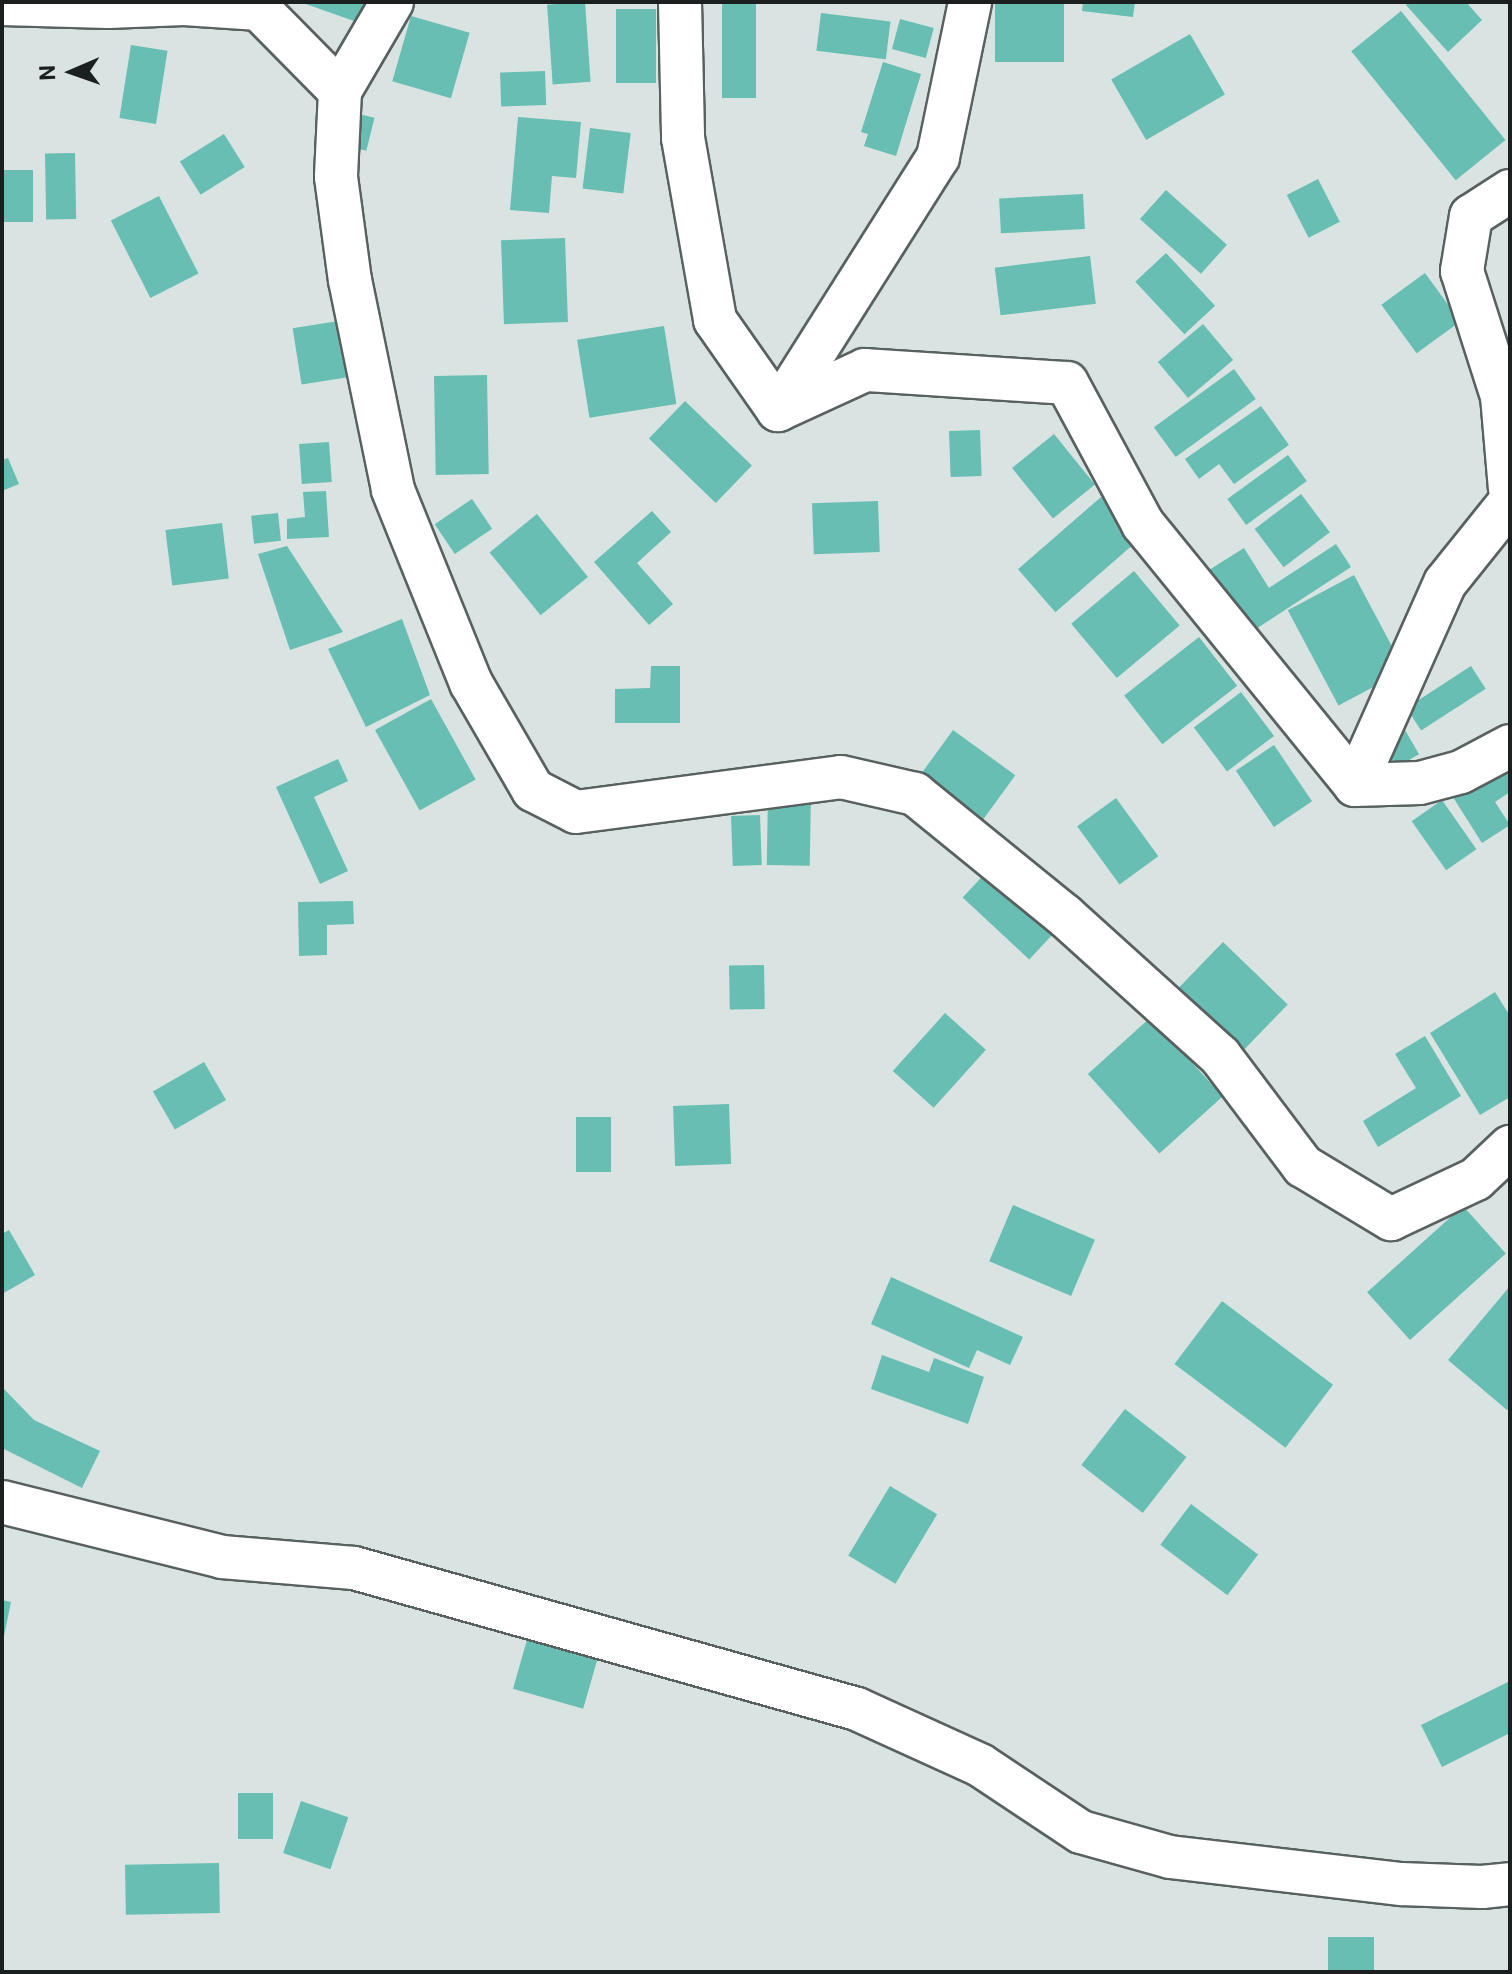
<!DOCTYPE html>
<style>
body{margin:0}
#map{position:relative;width:1512px;height:1974px;overflow:hidden;background:#d9e3e1;font-family:Roboto,sans-serif}
div>[style]{position:absolute}
[style*='--x']{left:calc(var(--x)*1px);top:calc(var(--y)*1px);width:calc(var(--w)*1px);rotate:calc(var(--a)*1deg)}
.building>*{inset:0;background:#68beb3;transform-origin:0 0}
.roads{filter:drop-shadow(2px 0 #58615f) drop-shadow(-2px 0 #58615f) drop-shadow(0 2px #58615f) drop-shadow(0 -2px #58615f)}
.street>*{height:42px;margin:-21px;padding:0 21px;transform-origin:21px;border-radius:21px;background:#fff}
span{translate:-50% -50%;white-space:nowrap;text-align:center;line-height:1.15;-webkit-text-stroke:7px #d9e3e1;paint-order:stroke}
.frame{position:absolute;inset:0;border:4px solid #1c1f1f;pointer-events:none}
.north{position:absolute;left:32px;top:32px;width:80px;height:80px;-webkit-text-stroke:6px #d9e3e1;paint-order:stroke;rotate:268deg;font-size:22px;font-weight:700;line-height:32px;text-align:center;color:#1c1f1f}
.north::after{content:'';display:block;margin:auto;width:28px;height:36px;background:#1c1f1f;clip-path:polygon(50% 0,100% 100%,50% 72%,0 100%)}
</style>
<div id="map">
<div class="building">
<i style="clip-path:polygon(300px 2px,379px 2px,371px 27px)"></i>
<i style="left:585px;top:2px;width:80px;height:38px;rotate:86deg"></i>
<i style="left:722px;top:2px;width:34px;height:96px"></i>
<i style="left:995px;top:2px;width:69px;height:60px"></i>
<i style="clip-path:polygon(1083px 2px,1135px 2px,1133px 17px,1082px 11px)"></i>
<i style="clip-path:polygon(1409px 2px,1466px 2px,1482px 20px,1448px 52px,1406px 5px)"></i>
<i style="left:616px;top:9px;width:40px;height:74px"></i>
<i style="left:1401px;top:11px;width:166px;height:64px;rotate:51deg"></i>
<i style="left:821px;top:13px;width:70px;height:38px;rotate:7deg"></i>
<i style="left:411px;top:16px;width:61px;height:68px;rotate:16deg"></i>
<i style="left:900px;top:19px;width:35px;height:31px;rotate:15deg"></i>
<i style="left:1190px;top:34px;width:70px;height:91px;rotate:60deg"></i>
<i style="left:131px;top:45px;width:37px;height:74px;rotate:9deg"></i>
<i style="clip-path:polygon(883px 62px,921px 74px,896px 156px,864px 146px,868px 134px,861px 132px)"></i>
<i style="left:545px;top:71px;width:34px;height:45px;rotate:88deg"></i>
<i style="left:359px;top:114px;width:16px;height:34px;rotate:14deg"></i>
<i style="clip-path:polygon(518px 117px,581px 122px,576px 178px,552px 176px,549px 213px,510px 210px)"></i>
<i style="left:590px;top:128px;width:41px;height:61px;rotate:7deg"></i>
<i style="left:224px;top:134px;width:39px;height:52px;rotate:58deg"></i>
<i style="left:75px;top:153px;width:66px;height:30px;rotate:89deg"></i>
<i style="left:2px;top:170px;width:31px;height:52px"></i>
<i style="left:1318px;top:179px;width:48px;height:35px;rotate:63deg"></i>
<i style="left:1166px;top:190px;width:82px;height:39px;rotate:42deg"></i>
<i style="left:1083px;top:194px;width:35px;height:84px;rotate:87deg"></i>
<i style="left:159px;top:196px;width:87px;height:54px;rotate:63deg"></i>
<i style="left:565px;top:238px;width:84px;height:64px;rotate:88deg"></i>
<i style="left:1166px;top:253px;width:72px;height:42px;rotate:47deg"></i>
<i style="left:1090px;top:256px;width:48px;height:96px;rotate:83deg"></i>
<i style="left:1425px;top:273px;width:60px;height:54px;rotate:54deg"></i>
<i style="left:345px;top:320px;width:57px;height:53px;rotate:81deg"></i>
<i style="left:1203px;top:324px;width:47px;height:59px;rotate:50deg"></i>
<i style="left:664px;top:326px;width:79px;height:88px;rotate:81deg"></i>
<i style="left:1234px;top:369px;width:37px;height:99px;rotate:54deg"></i>
<i style="left:487px;top:375px;width:99px;height:53px;rotate:89deg"></i>
<i style="left:685px;top:401px;width:93px;height:52px;rotate:44deg"></i>
<i style="clip-path:polygon(1261px 406px,1289px 445px,1234px 484px,1219px 464px,1199px 479px,1185px 459px)"></i>
<i style="left:980px;top:430px;width:46px;height:31px;rotate:88deg"></i>
<i style="left:1054px;top:434px;width:65px;height:54px;rotate:51deg"></i>
<i style="left:329px;top:442px;width:40px;height:30px;rotate:86deg"></i>
<i style="left:1288px;top:455px;width:32px;height:75px;rotate:54deg"></i>
<i style="clip-path:polygon(8px 458px,19px 484px,2px 491px,2px 460px)"></i>
<i style="clip-path:polygon(326px 491px,329px 537px,287px 539px,287px 519px,305px 517px,303px 492px)"></i>
<i style="left:1301px;top:494px;width:48px;height:58px;rotate:53deg"></i>
<i style="left:1101px;top:497px;width:57px;height:110px;rotate:49deg"></i>
<i style="left:472px;top:499px;width:36px;height:45px;rotate:56deg"></i>
<i style="left:878px;top:501px;width:51px;height:66px;rotate:88deg"></i>
<i style="clip-path:polygon(652px 511px,671px 532px,637px 563px,673px 604px,649px 625px,594px 562px)"></i>
<i style="left:278px;top:513px;width:28px;height:27px;rotate:84deg"></i>
<i style="left:537px;top:514px;width:81px;height:61px;rotate:51deg"></i>
<i style="left:222px;top:523px;width:56px;height:57px;rotate:83deg"></i>
<i style="clip-path:polygon(1336px 544px,1351px 567px,1242px 638px,1201px 575px,1244px 548px,1269px 588px)"></i>
<i style="clip-path:polygon(287px 546px,343px 632px,290px 650px,258px 554px)"></i>
<i style="left:1134px;top:571px;width:71px;height:82px;rotate:50deg"></i>
<i style="left:1354px;top:575px;width:108px;height:75px;rotate:62deg"></i>
<i style="clip-path:polygon(402px 619px,430px 695px,366px 727px,328px 649px)"></i>
<i style="left:1199px;top:637px;width:62px;height:95px;rotate:52deg"></i>
<i style="clip-path:polygon(651px 666px,680px 666px,680px 723px,615px 723px,615px 689px,650px 688px)"></i>
<i style="left:1471px;top:666px;width:27px;height:77px;rotate:57deg"></i>
<i style="left:1241px;top:692px;width:55px;height:59px;rotate:53deg"></i>
<i style="left:431px;top:699px;width:92px;height:64px;rotate:61deg"></i>
<i style="left:953px;top:730px;width:77px;height:62px;rotate:36deg"></i>
<i style="left:1405px;top:730px;width:28px;height:26px;rotate:60deg"></i>
<i style="left:1274px;top:745px;width:68px;height:46px;rotate:56deg"></i>
<i style="clip-path:polygon(338px 759px,348px 781px,314px 797px,348px 871px,320px 884px,276px 787px)"></i>
<i style="clip-path:polygon(1510px 762px,1510px 792px,1495px 802px,1510px 825px,1482px 843px,1451px 794px)"></i>
<i style="left:768px;top:793px;width:43px;height:72px;rotate:1deg"></i>
<i style="left:1116px;top:798px;width:72px;height:48px;rotate:54deg"></i>
<i style="left:1442px;top:800px;width:60px;height:37px;rotate:55deg"></i>
<i style="left:760px;top:815px;width:50px;height:29px;rotate:88deg"></i>
<i style="left:992px;top:866px;width:91px;height:43px;rotate:43deg"></i>
<i style="clip-path:polygon(353px 901px,354px 924px,327px 925px,327px 955px,299px 956px,298px 902px)"></i>
<i style="left:1223px;top:942px;width:90px;height:63px;rotate:44deg"></i>
<i style="left:764px;top:965px;width:44px;height:35px;rotate:89deg"></i>
<i style="clip-path:polygon(1495px 992px,1510px 1016px,1510px 1097px,1480px 1115px,1430px 1033px)"></i>
<i style="left:945px;top:1013px;width:55px;height:78px;rotate:42deg"></i>
<i style="left:1151px;top:1017px;width:107px;height:85px;rotate:48deg"></i>
<i style="clip-path:polygon(1425px 1036px,1461px 1096px,1378px 1147px,1363px 1121px,1416px 1088px,1395px 1054px)"></i>
<i style="left:204px;top:1062px;width:44px;height:59px;rotate:60deg"></i>
<i style="left:729px;top:1104px;width:60px;height:56px;rotate:88deg"></i>
<i style="left:611px;top:1117px;width:55px;height:35px;rotate:90deg"></i>
<i style="left:1013px;top:1205px;width:89px;height:61px;rotate:23deg"></i>
<i style="left:1463px;top:1206px;width:64px;height:129px;rotate:48deg"></i>
<i style="clip-path:polygon(9px 1230px,35px 1275px,2px 1294px,2px 1234px)"></i>
<i style="clip-path:polygon(891px 1277px,1023px 1337px,1010px 1365px,977px 1350px,969px 1368px,871px 1324px)"></i>
<i style="clip-path:polygon(1510px 1286px,1510px 1407px,1507px 1410px,1448px 1360px)"></i>
<i style="left:1222px;top:1301px;width:139px;height:79px;rotate:37deg"></i>
<i style="clip-path:polygon(882px 1355px,929px 1372px,934px 1358px,984px 1377px,968px 1424px,871px 1389px)"></i>
<i style="clip-path:polygon(2px 1387px,34px 1420px,100px 1451px,82px 1488px,2px 1448px)"></i>
<i style="left:1125px;top:1409px;width:78px;height:71px;rotate:38deg"></i>
<i style="left:890px;top:1486px;width:55px;height:81px;rotate:31deg"></i>
<i style="left:1191px;top:1504px;width:84px;height:51px;rotate:37deg"></i>
<i style="clip-path:polygon(2px 1600px,11px 1602px,3px 1641px,2px 1641px)"></i>
<i style="left:529px;top:1633px;width:73px;height:58px;rotate:16deg"></i>
<i style="clip-path:polygon(1508px 1682px,1510px 1733px,1442px 1767px,1421px 1725px)"></i>
<i style="left:238px;top:1793px;width:35px;height:46px"></i>
<i style="left:301px;top:1801px;width:50px;height:55px;rotate:19deg"></i>
<i style="left:219px;top:1863px;width:50px;height:94px;rotate:89deg"></i>
<i style="left:1328px;top:1937px;width:46px;height:33px"></i>
</div>
<div class="roads">
<div class="street">
<i style="--x:392;--y:2;--w:103;--a:120.3"></i>
<i style="--x:340;--y:91;--w:86;--a:92.7"></i>
<i style="--x:336;--y:177;--w:104;--a:82.3"></i>
<i style="--x:350;--y:280;--w:214;--a:78.4"></i>
<i style="--x:393;--y:490;--w:208;--a:68"></i>
<i style="--x:471;--y:683;--w:124;--a:59.9"></i>
<i style="--x:533;--y:790;--w:48;--a:27.1"></i>
<i style="--x:576;--y:812;--w:267;--a:-7.5"></i>
<i style="--x:841;--y:777;--w:76;--a:12.9"></i>
<i style="--x:915;--y:794;--w:192;--a:39.1"></i>
<i style="--x:1064;--y:915;--w:210;--a:42.1"></i>
<i style="--x:1220;--y:1056;--w:138;--a:53"></i>
<i style="--x:1303;--y:1166;--w:103;--a:31.1"></i>
<i style="--x:1391;--y:1219;--w:94;--a:-25.2"></i>
<i style="--x:1476;--y:1179;--w:47;--a:-43.3"></i>
<i style="--x:680;--y:2;--w:136;--a:88.7"></i>
<i style="--x:683;--y:138;--w:185;--a:80"></i>
<i style="--x:715;--y:320;--w:110;--a:55"></i>
<i style="--x:778;--y:410;--w:96;--a:-24.7"></i>
<i style="--x:865;--y:370;--w:202;--a:3.7"></i>
<i style="--x:1067;--y:383;--w:160;--a:61.7"></i>
<i style="--x:1143;--y:524;--w:336;--a:50.9"></i>
<i style="--x:1355;--y:785;--w:65;--a:-1.8"></i>
<i style="--x:1420;--y:783;--w:42;--a:-15"></i>
<i style="--x:1461;--y:772;--w:55;--a:-28"></i>
<i style="--x:2;--y:4;--w:106;--a:1.6"></i>
<i style="--x:108;--y:7;--w:76;--a:-2.3"></i>
<i style="--x:184;--y:4;--w:75;--a:3.8"></i>
<i style="--x:259;--y:9;--w:115;--a:45.4"></i>
<i style="--x:1510;--y:191;--w:46;--a:147.3"></i>
<i style="--x:1471;--y:216;--w:56;--a:99.3"></i>
<i style="--x:1462;--y:271;--w:131;--a:72.3"></i>
<i style="--x:1502;--y:396;--w:93;--a:85.1"></i>
<i style="--x:778;--y:410;--w:299;--a:-57.7"></i>
<i style="--x:938;--y:157;--w:158;--a:-78.3"></i>
<i style="--x:1355;--y:785;--w:221;--a:-66"></i>
<i style="--x:1445;--y:583;--w:104;--a:-51.3"></i>
<i style="--x:2;--y:1502;--w:227;--a:14"></i>
<i style="--x:222;--y:1557;--w:132;--a:4.8"></i>
<i style="--x:354;--y:1568;--w:522;--a:15.66"></i>
<i style="--x:857;--y:1709;--w:135;--a:24.5"></i>
<i style="--x:980;--y:1765;--w:121;--a:33.6"></i>
<i style="--x:1081;--y:1832;--w:92;--a:15.7"></i>
<i style="--x:1170;--y:1857;--w:233;--a:6.7"></i>
<i style="--x:1401;--y:1884;--w:81;--a:2.1"></i>
<i style="--x:1482;--y:1887;--w:28;--a:-6"></i>
</div>
</div>
<div class="frame"></div>
<div class="north">N</div>
</div>
